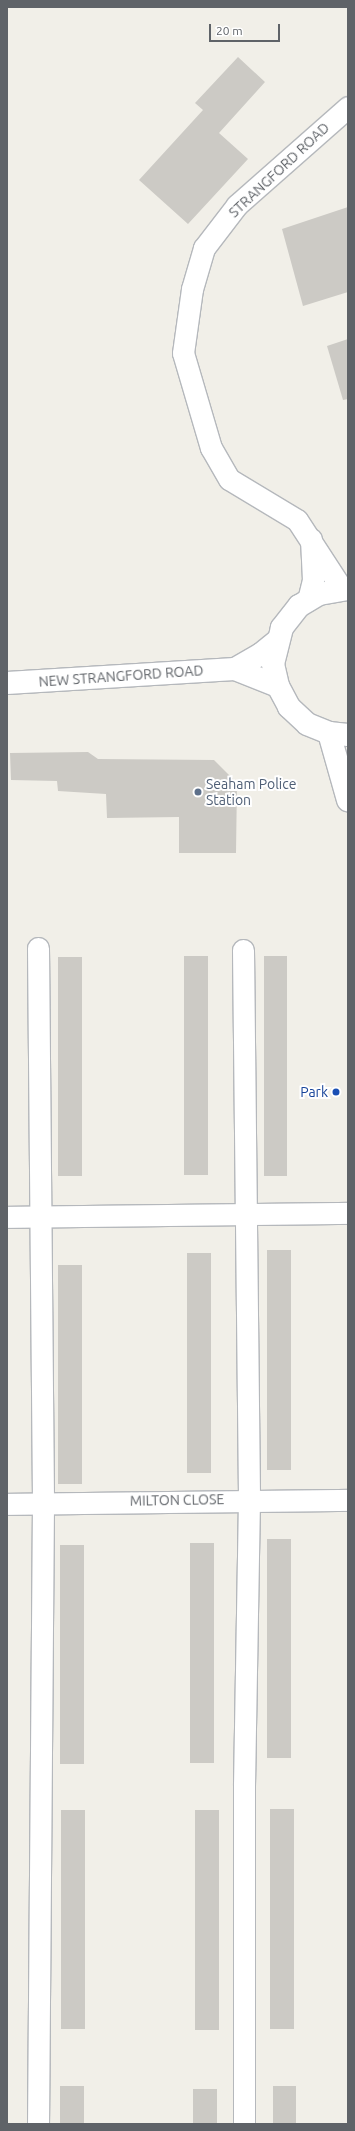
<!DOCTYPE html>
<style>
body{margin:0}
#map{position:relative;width:355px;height:2131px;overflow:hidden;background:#f1efe8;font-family:Ubuntu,sans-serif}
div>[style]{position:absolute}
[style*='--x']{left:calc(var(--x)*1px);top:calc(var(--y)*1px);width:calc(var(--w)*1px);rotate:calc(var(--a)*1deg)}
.building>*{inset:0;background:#cccac5;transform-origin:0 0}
.roads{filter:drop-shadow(1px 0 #b5b8bc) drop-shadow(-1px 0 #b5b8bc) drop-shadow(0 1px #b5b8bc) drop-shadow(0 -1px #b5b8bc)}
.minor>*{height:21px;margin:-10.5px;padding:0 10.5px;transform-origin:10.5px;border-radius:10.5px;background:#fff}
.tertiary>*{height:22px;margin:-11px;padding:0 11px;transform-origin:11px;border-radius:11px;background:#fff}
.secondary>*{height:22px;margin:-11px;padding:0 11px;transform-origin:11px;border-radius:11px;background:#fff}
.dots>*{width:11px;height:11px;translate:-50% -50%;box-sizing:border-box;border:2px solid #fff;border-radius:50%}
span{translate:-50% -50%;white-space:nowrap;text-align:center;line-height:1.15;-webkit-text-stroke:4px #fff;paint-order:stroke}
.street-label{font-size:14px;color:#5f6368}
.service-label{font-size:14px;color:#4e5e75}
.left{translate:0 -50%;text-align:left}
.transit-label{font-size:14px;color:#164399}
.right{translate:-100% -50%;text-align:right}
.frame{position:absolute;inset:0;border:8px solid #5f6368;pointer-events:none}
.scale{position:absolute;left:209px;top:24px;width:71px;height:18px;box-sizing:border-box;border:2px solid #5f6368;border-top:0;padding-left:5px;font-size:12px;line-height:14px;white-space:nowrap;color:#5f6368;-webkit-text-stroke:3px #fff;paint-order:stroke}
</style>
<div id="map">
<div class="building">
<i style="clip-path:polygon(238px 57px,265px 82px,219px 133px,248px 159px,188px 224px,139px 180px,203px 110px,195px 103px)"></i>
<i style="clip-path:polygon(348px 207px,348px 292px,303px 306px,282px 229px)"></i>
<i style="clip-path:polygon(348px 339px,348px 399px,343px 400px,327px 346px)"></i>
<i style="clip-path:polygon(88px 752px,98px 759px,214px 760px,237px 783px,236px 853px,179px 853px,179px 817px,107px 818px,106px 794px,58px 791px,57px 781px,11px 780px,10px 753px)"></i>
<i style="left:184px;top:956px;width:24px;height:219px"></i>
<i style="left:264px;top:956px;width:23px;height:220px"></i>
<i style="left:58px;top:957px;width:24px;height:219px"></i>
<i style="left:267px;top:1250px;width:24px;height:220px"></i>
<i style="left:187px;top:1253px;width:24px;height:220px"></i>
<i style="left:58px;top:1265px;width:24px;height:219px"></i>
<i style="left:267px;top:1539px;width:24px;height:219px"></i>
<i style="left:190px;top:1543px;width:24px;height:220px"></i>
<i style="left:60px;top:1545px;width:24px;height:219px"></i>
<i style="left:270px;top:1809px;width:24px;height:220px"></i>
<i style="left:61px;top:1810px;width:24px;height:219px"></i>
<i style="left:195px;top:1810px;width:24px;height:220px"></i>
<i style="left:60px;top:2086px;width:24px;height:38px"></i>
<i style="left:273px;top:2086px;width:23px;height:38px"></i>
<i style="left:193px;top:2089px;width:24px;height:35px"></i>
</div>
<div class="roads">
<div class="minor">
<i style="--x:342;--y:589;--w:82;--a:-123.1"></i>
<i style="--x:297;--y:520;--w:79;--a:-148.9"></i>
<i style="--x:229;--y:479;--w:36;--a:-120"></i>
<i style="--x:211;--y:448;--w:99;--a:-106.4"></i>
<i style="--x:183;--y:353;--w:65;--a:-82"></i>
<i style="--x:192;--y:289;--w:43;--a:-73.7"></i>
<i style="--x:204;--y:248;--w:54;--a:-52.5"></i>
<i style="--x:237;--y:205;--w:148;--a:-41.4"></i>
<i style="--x:308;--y:600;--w:21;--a:-76"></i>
<i style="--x:313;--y:580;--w:41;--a:-92.8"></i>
<i style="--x:38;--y:948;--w:555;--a:89.48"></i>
<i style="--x:43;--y:1503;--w:621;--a:90.46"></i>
<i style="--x:243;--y:950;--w:549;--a:89.37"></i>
<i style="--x:249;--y:1499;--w:285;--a:91"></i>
<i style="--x:244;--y:1784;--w:340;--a:90"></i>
<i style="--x:7;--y:1217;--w:341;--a:-0.7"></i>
<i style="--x:7;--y:1504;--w:341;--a:-0.7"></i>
</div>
<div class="tertiary">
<i style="--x:329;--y:733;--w:70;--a:74.2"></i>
</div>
<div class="secondary">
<i style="--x:348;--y:589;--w:29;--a:170"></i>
<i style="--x:319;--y:594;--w:23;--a:149"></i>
<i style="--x:299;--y:606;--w:28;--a:128"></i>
<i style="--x:282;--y:628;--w:37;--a:104"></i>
<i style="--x:273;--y:664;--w:23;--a:77"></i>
<i style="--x:278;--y:686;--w:24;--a:62"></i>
<i style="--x:289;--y:707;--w:25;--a:43"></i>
<i style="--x:307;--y:724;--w:24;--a:22"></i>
<i style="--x:329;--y:733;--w:19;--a:6"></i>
<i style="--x:235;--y:669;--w:30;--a:-30"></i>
<i style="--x:261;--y:654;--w:21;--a:-39"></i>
<i style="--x:7;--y:683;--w:228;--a:-3.5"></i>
<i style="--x:235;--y:669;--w:46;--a:21.6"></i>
</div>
</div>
<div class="dots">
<i style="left:198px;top:792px;background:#5c6f8a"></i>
<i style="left:336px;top:1092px;background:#1a4fb4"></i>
</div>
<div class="street-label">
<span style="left:279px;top:170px;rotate:-43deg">STRANGFORD ROAD</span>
<span style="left:121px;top:676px;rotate:-4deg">NEW STRANGFORD ROAD</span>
<span style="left:177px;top:1500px;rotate:-1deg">MILTON CLOSE</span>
</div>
<div class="service-label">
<span class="left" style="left:206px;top:792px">Seaham Police<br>Station</span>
</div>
<div class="transit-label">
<span class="right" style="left:328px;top:1092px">Park</span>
</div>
<div class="frame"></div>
<div class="scale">20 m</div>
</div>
